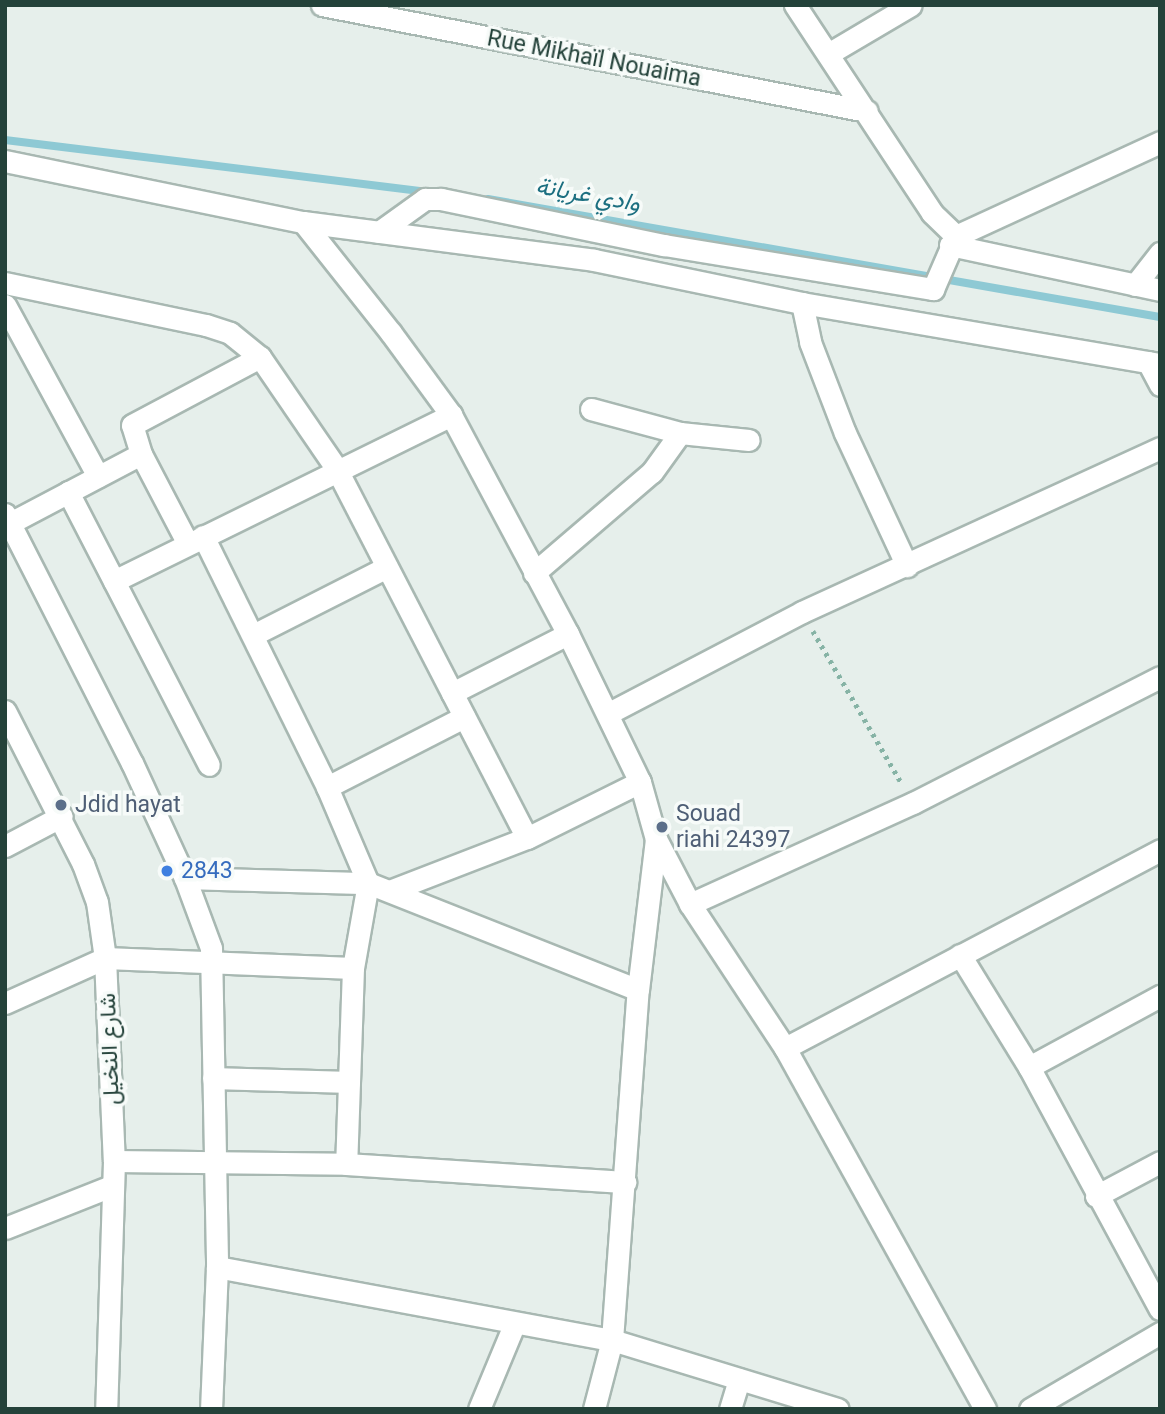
<!DOCTYPE html>
<meta charset="utf-8">
<style>
body{margin:0}
#map{position:relative;width:1165px;height:1414px;overflow:hidden;background:#e6efeb;font-family:Roboto,Vazirmatn,sans-serif}
div>[style]{position:absolute}
[style*='--x']{left:calc(var(--x)*1px);top:calc(var(--y)*1px);width:calc(var(--w)*1px);rotate:calc(var(--a)*1deg)}
.stream>*{height:8px;margin:-4px;padding:0 4px;transform-origin:4px;border-radius:4px;background:#8ec9d4}
.path>*{height:4.5px;margin-top:-2.25px;transform-origin:0;background:repeating-linear-gradient(90deg,#86b3a5 0 3.5px,transparent 0 8.5px)}
.roads{filter:drop-shadow(2px 0 #a8b8b2) drop-shadow(-2px 0 #a8b8b2) drop-shadow(0 2px #a8b8b2) drop-shadow(0 -2px #a8b8b2)}
.minor>*{height:21px;margin:-10.5px;padding:0 10.5px;transform-origin:10.5px;border-radius:10.5px;background:#fff}
.secondary>*{height:21px;margin:-10.5px;padding:0 10.5px;transform-origin:10.5px;border-radius:10.5px;background:#fff}
.dots>*{width:19px;height:19px;translate:-50% -50%;box-sizing:border-box;border:4px solid #f7fbf9;border-radius:50%}
span{translate:-50% -50%;white-space:nowrap;text-align:center;line-height:1.15;-webkit-text-stroke:7px #f7fbf9;paint-order:stroke}
.street-label{font-size:23px;color:#24423a}
.service-label{font-size:23px;color:#4e5e75}
.left{translate:0 -50%;text-align:left}
.shop-label{font-size:23px;color:#366cbe}
.water-label{font-size:24px;color:#1c6f80;font-style:italic}
.frame{position:absolute;inset:0;border:7px solid #24423a;pointer-events:none}
</style>
<div id="map">
<div class="stream">
<i style="--x:5;--y:140;--w:428;--a:7"></i>
<i style="--x:488;--y:199;--w:682;--a:9.96"></i>
</div>
<div class="path">
<i style="--x:813;--y:631;--w:177;--a:59.8"></i>
</div>
<div class="roads">
<div class="minor">
<i style="--x:322;--y:5;--w:555;--a:11.01"></i>
<i style="--x:795;--y:5;--w:249;--a:56.6"></i>
<i style="--x:932;--y:213;--w:33;--a:44"></i>
<i style="--x:956;--y:236;--w:225;--a:-24.7"></i>
<i style="--x:828;--y:54;--w:96;--a:-30.6"></i>
<i style="--x:5;--y:161;--w:304;--a:11.6"></i>
<i style="--x:303;--y:222;--w:142;--a:51.6"></i>
<i style="--x:391;--y:333;--w:102;--a:53.8"></i>
<i style="--x:451;--y:415;--w:248;--a:61.9"></i>
<i style="--x:568;--y:634;--w:165;--a:64.1"></i>
<i style="--x:640;--y:782;--w:59;--a:74.3"></i>
<i style="--x:656;--y:839;--w:73;--a:62.4"></i>
<i style="--x:690;--y:904;--w:173;--a:56.6"></i>
<i style="--x:785;--y:1048;--w:413;--a:61"></i>
<i style="--x:303;--y:222;--w:293;--a:7.4"></i>
<i style="--x:594;--y:260;--w:212;--a:11.7"></i>
<i style="--x:802;--y:303;--w:363;--a:9.7"></i>
<i style="--x:379;--y:232;--w:57;--a:-35.7"></i>
<i style="--x:425;--y:199;--w:16;--a:0"></i>
<i style="--x:441;--y:199;--w:228;--a:11.7"></i>
<i style="--x:664;--y:245;--w:273;--a:9.3"></i>
<i style="--x:933;--y:289;--w:58;--a:-66.5"></i>
<i style="--x:950;--y:245;--w:215;--a:12.1"></i>
<i style="--x:5;--y:283;--w:205;--a:11.8"></i>
<i style="--x:206;--y:325;--w:25;--a:18"></i>
<i style="--x:230;--y:333;--w:38;--a:39"></i>
<i style="--x:260;--y:357;--w:135;--a:55.6"></i>
<i style="--x:336;--y:468;--w:416;--a:62.7"></i>
<i style="--x:1135;--y:285;--w:41;--a:-52"></i>
<i style="--x:802;--y:303;--w:40;--a:78"></i>
<i style="--x:810;--y:342;--w:97;--a:69"></i>
<i style="--x:845;--y:433;--w:147;--a:65"></i>
<i style="--x:5;--y:305;--w:195;--a:61.5"></i>
<i style="--x:1148;--y:362;--w:26;--a:62"></i>
<i style="--x:591;--y:409;--w:92;--a:15.1"></i>
<i style="--x:680;--y:433;--w:69;--a:5.8"></i>
<i style="--x:68;--y:492;--w:307;--a:62.7"></i>
<i style="--x:5;--y:514;--w:280;--a:63"></i>
<i style="--x:132;--y:763;--w:127;--a:65.3"></i>
<i style="--x:185;--y:878;--w:75;--a:69.6"></i>
<i style="--x:211;--y:948;--w:319;--a:88.9"></i>
<i style="--x:217;--y:1267;--w:142;--a:92.4"></i>
<i style="--x:10;--y:523;--w:148;--a:-27.8"></i>
<i style="--x:203;--y:536;--w:280;--a:63.7"></i>
<i style="--x:327;--y:787;--w:104;--a:66.9"></i>
<i style="--x:368;--y:883;--w:86;--a:100"></i>
<i style="--x:353;--y:968;--w:196;--a:92"></i>
<i style="--x:188;--y:544;--w:102;--a:-117.6"></i>
<i style="--x:141;--y:454;--w:30;--a:-107"></i>
<i style="--x:132;--y:425;--w:145;--a:-28"></i>
<i style="--x:534;--y:573;--w:155;--a:-40.6"></i>
<i style="--x:652;--y:472;--w:48;--a:-54.3"></i>
<i style="--x:114;--y:581;--w:376;--a:-26.2"></i>
<i style="--x:253;--y:635;--w:150;--a:-26.9"></i>
<i style="--x:452;--y:693;--w:130;--a:-27"></i>
<i style="--x:609;--y:713;--w:218;--a:-27.6"></i>
<i style="--x:802;--y:612;--w:394;--a:-24.6"></i>
<i style="--x:327;--y:787;--w:154;--a:-27.1"></i>
<i style="--x:5;--y:846;--w:64;--a:-27.8"></i>
<i style="--x:185;--y:878;--w:183;--a:1.6"></i>
<i style="--x:368;--y:883;--w:290;--a:21.6"></i>
<i style="--x:392;--y:890;--w:145;--a:-21.1"></i>
<i style="--x:527;--y:838;--w:126;--a:-26.4"></i>
<i style="--x:690;--y:904;--w:245;--a:-24.4"></i>
<i style="--x:913;--y:803;--w:277;--a:-27"></i>
<i style="--x:960;--y:955;--w:132;--a:58.4"></i>
<i style="--x:1029;--y:1067;--w:275;--a:61.6"></i>
<i style="--x:5;--y:1003;--w:110;--a:-24.2"></i>
<i style="--x:105;--y:958;--w:248;--a:2.3"></i>
<i style="--x:785;--y:1048;--w:424;--a:-27.8"></i>
<i style="--x:1029;--y:1067;--w:149;--a:-28.5"></i>
<i style="--x:213;--y:1078;--w:136;--a:1.7"></i>
<i style="--x:114;--y:1161;--w:232;--a:0.7"></i>
<i style="--x:346;--y:1164;--w:280;--a:3.7"></i>
<i style="--x:1096;--y:1196;--w:72;--a:-28"></i>
<i style="--x:5;--y:1228;--w:114;--a:-21.6"></i>
<i style="--x:217;--y:1267;--w:402;--a:10.5"></i>
<i style="--x:612;--y:1340;--w:236;--a:17"></i>
<i style="--x:479;--y:1409;--w:91;--a:-67.4"></i>
<i style="--x:594;--y:1409;--w:71;--a:-75.4"></i>
<i style="--x:612;--y:1340;--w:351;--a:-85.8"></i>
<i style="--x:638;--y:990;--w:152;--a:-83.2"></i>
<i style="--x:730;--y:1409;--w:31;--a:-73"></i>
<i style="--x:1030;--y:1409;--w:151;--a:-30.3"></i>
</div>
<div class="secondary">
<i style="--x:5;--y:711;--w:172;--a:63"></i>
<i style="--x:83;--y:864;--w:40;--a:69.8"></i>
<i style="--x:97;--y:902;--w:57;--a:81.9"></i>
<i style="--x:105;--y:958;--w:203;--a:87.5"></i>
<i style="--x:114;--y:1161;--w:248;--a:91.8"></i>
</div>
</div>
<div class="dots">
<i style="left:61px;top:805px;background:#5c6f8a"></i>
<i style="left:662px;top:827px;background:#5c6f8a"></i>
<i style="left:167px;top:871px;background:#3f7fe0"></i>
</div>
<div class="street-label">
<span style="left:594px;top:59px;rotate:11deg">Rue Mikhaïl Nouaima</span>
<span style="left:110px;top:1049px;rotate:-92deg">شارع النخيل</span>
</div>
<div class="service-label">
<span class="left" style="left:75px;top:805px">Jdid hayat</span>
<span class="left" style="left:676px;top:827px">Souad<br>riahi 24397</span>
</div>
<div class="shop-label">
<span class="left" style="left:181px;top:871px">2843</span>
</div>
<div class="water-label">
<span style="left:588px;top:195px;rotate:10deg">وادي غريانة</span>
</div>
<div class="frame"></div>
</div>
